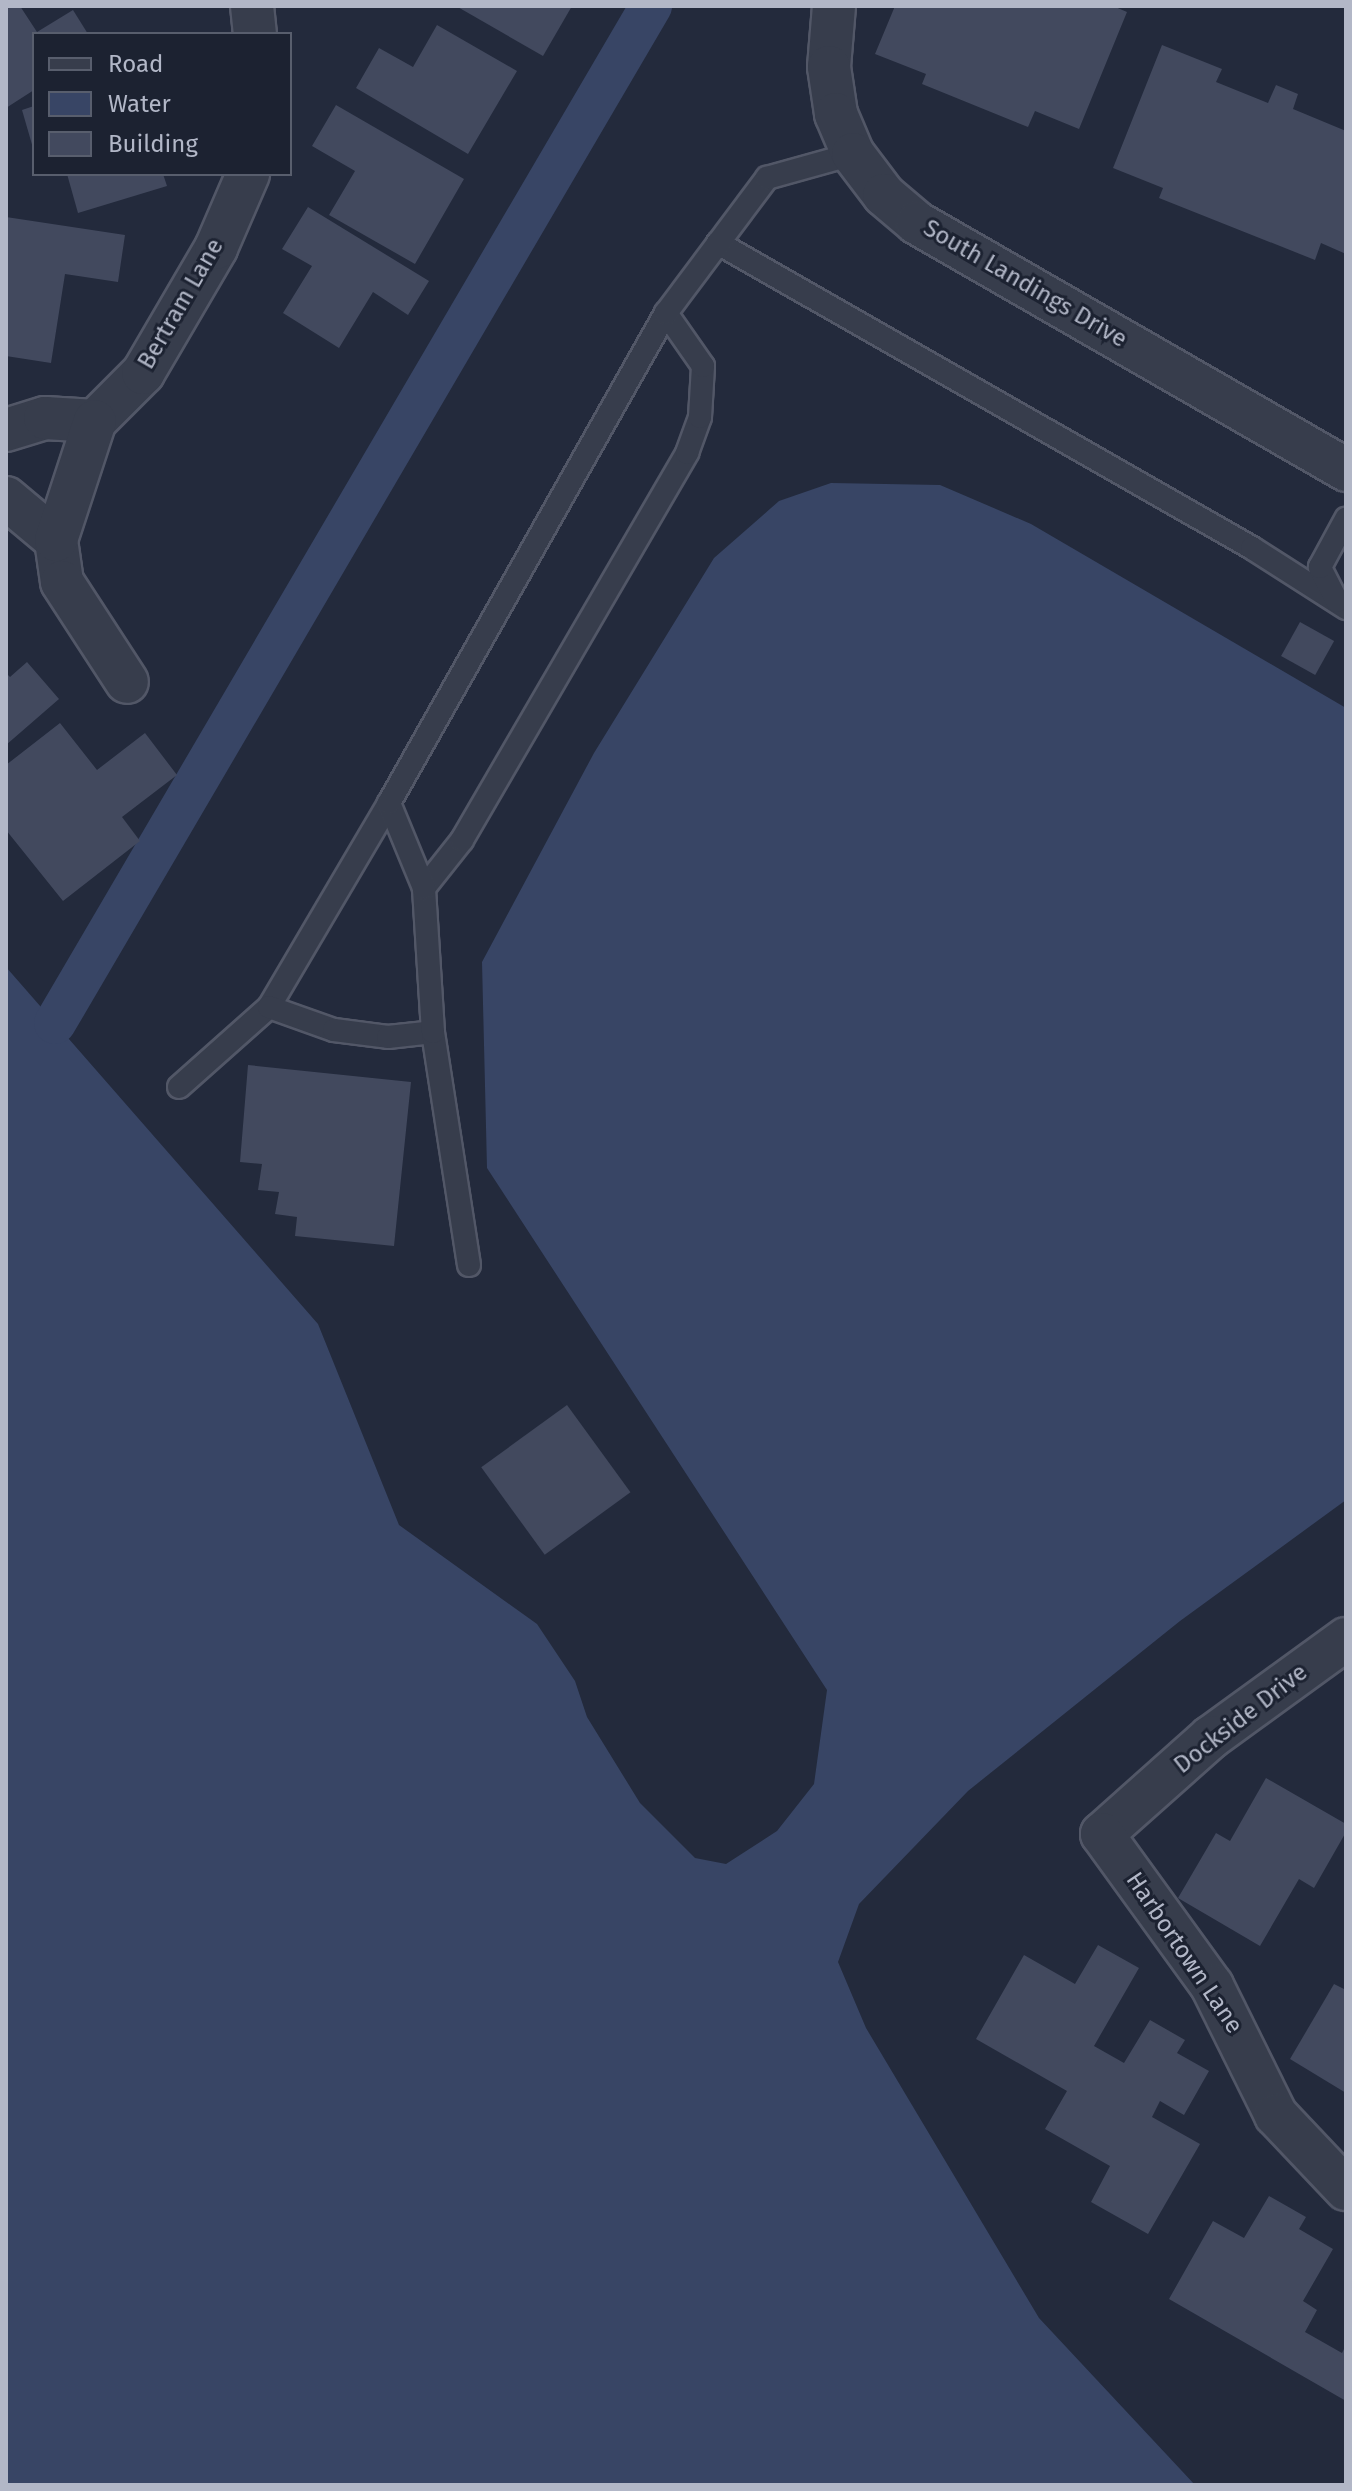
<!DOCTYPE html>
<style>
body{margin:0}
#map{position:relative;width:1352px;height:2491px;overflow:hidden;background:#232a3c;font-family:"Fira Sans",sans-serif}
div>[style]{position:absolute}
[style*='--x']{left:calc(var(--x)*1px);top:calc(var(--y)*1px);width:calc(var(--w)*1px);rotate:calc(var(--a)*1deg)}
.water>*{inset:0;background:#384565}
.canal>*{height:42px;margin:-21px;padding:0 21px;transform-origin:21px;border-radius:21px;background:#384565}
.building>*{inset:0;background:#42495e;transform-origin:0 0}
.roads{filter:drop-shadow(2px 0 #525767) drop-shadow(-2px 0 #525767) drop-shadow(0 2px #525767) drop-shadow(0 -2px #525767)}
.service>*{height:22px;margin:-11px;padding:0 11px;transform-origin:11px;border-radius:11px;background:#373d4c}
.minor>*{height:42px;margin:-21px;padding:0 21px;transform-origin:21px;border-radius:21px;background:#373d4c}
span{translate:-50% -50%;white-space:nowrap;text-align:center;line-height:1.15;-webkit-text-stroke:6px #1c2231;paint-order:stroke}
.street-label{font-size:24px;color:#b2b7c7}
.frame{position:absolute;inset:0;border:8px solid #b2b7c7;pointer-events:none}
.legend{position:absolute;left:32px;top:32px;width:260px;height:144px;box-sizing:border-box;background:#1c2231;border:2px solid #585e6d;margin:0;padding:10px 14px;list-style:none;font-size:24px;color:#b2b7c7}
.legend li{display:flex;align-items:center;gap:16px;height:40px}
.legend b{width:40px;border:2px solid #585e6d}
</style>
<div id="map">
<div class="water">
<i style="clip-path:polygon(831px 483px,940px 485px,1031px 524px,1346px 708px,1346px 1500px,1180px 1621px,968px 1791px,859px 1904px,838px 1962px,866px 2028px,1039px 2318px,1195px 2485px,6px 2485px,6px 967px,318px 1324px,399px 1525px,537px 1624px,575px 1681px,587px 1717px,640px 1803px,695px 1858px,726px 1864px,777px 1831px,814px 1784px,827px 1690px,487px 1168px,482px 962px,594px 753px,714px 558px,779px 501px)"></i>
</div>
<div class="canal">
<i style="--x:55;--y:1023;--w:1179;--a:-59.63"></i>
</div>
<div class="building">
<i style="clip-path:polygon(6px 6px,20px 6px,37px 32px,73px 10px,88px 34px,34px 34px,34px 90px,6px 108px)"></i>
<i style="clip-path:polygon(456px 6px,572px 6px,543px 56px)"></i>
<i style="clip-path:polygon(895px 6px,1113px 6px,1127px 12px,1079px 129px,1035px 111px,1028px 127px,922px 84px,926px 74px,875px 54px)"></i>
<i style="clip-path:polygon(437px 25px,517px 71px,468px 154px,356px 88px,379px 48px,413px 67px)"></i>
<i style="clip-path:polygon(1162px 45px,1222px 69px,1216px 82px,1268px 103px,1276px 85px,1298px 94px,1293px 109px,1346px 131px,1346px 254px,1321px 243px,1315px 260px,1159px 198px,1163px 188px,1113px 168px)"></i>
<i style="clip-path:polygon(336px 105px,464px 179px,415px 264px,329px 215px,355px 171px,312px 146px)"></i>
<i style="clip-path:polygon(34px 106px,34px 148px,33px 148px,22px 110px)"></i>
<i style="clip-path:polygon(67px 174px,163px 174px,167px 186px,78px 213px)"></i>
<i style="clip-path:polygon(308px 207px,429px 281px,408px 315px,373px 292px,339px 348px,283px 313px,312px 266px,282px 249px)"></i>
<i style="clip-path:polygon(6px 217px,125px 235px,118px 282px,65px 274px,51px 363px,6px 356px)"></i>
<i style="left:1300px;top:622px;width:39px;height:39px;rotate:29deg"></i>
<i style="clip-path:polygon(27px 662px,59px 699px,6px 745px,6px 673px,10px 677px)"></i>
<i style="clip-path:polygon(60px 723px,97px 770px,145px 733px,177px 775px,122px 817px,140px 841px,63px 901px,6px 830px,6px 765px)"></i>
<i style="clip-path:polygon(248px 1065px,411px 1082px,394px 1246px,295px 1236px,297px 1217px,275px 1214px,279px 1192px,258px 1190px,262px 1164px,240px 1162px)"></i>
<i style="left:567px;top:1405px;width:108px;height:106px;rotate:54deg"></i>
<i style="clip-path:polygon(1266px 1778px,1346px 1824px,1346px 1832px,1314px 1888px,1299px 1879px,1260px 1946px,1178px 1898px,1216px 1833px,1230px 1841px)"></i>
<i style="clip-path:polygon(1098px 1945px,1139px 1968px,1094px 2046px,1124px 2063px,1150px 2020px,1185px 2040px,1177px 2053px,1209px 2071px,1184px 2115px,1160px 2101px,1152px 2117px,1200px 2144px,1148px 2234px,1091px 2202px,1110px 2166px,1045px 2129px,1067px 2091px,976px 2039px,1024px 1955px,1075px 1984px)"></i>
<i style="clip-path:polygon(1334px 1984px,1346px 1990px,1346px 2093px,1290px 2059px)"></i>
<i style="clip-path:polygon(1269px 2196px,1306px 2217px,1299px 2229px,1333px 2249px,1303px 2301px,1317px 2310px,1305px 2332px,1342px 2353px,1346px 2345px,1346px 2401px,1169px 2299px,1213px 2221px,1244px 2238px)"></i>
</div>
<div class="roads">
<div class="service">
<i style="--x:718;--y:243;--w:615;--a:29.73"></i>
<i style="--x:1252;--y:548;--w:112;--a:32.6"></i>
<i style="--x:1337;--y:601;--w:38;--a:-117"></i>
<i style="--x:1320;--y:567;--w:55;--a:-61.6"></i>
<i style="--x:424;--y:888;--w:61;--a:-51.6"></i>
<i style="--x:462;--y:840;--w:448;--a:-59.8"></i>
<i style="--x:687;--y:453;--w:38;--a:-70"></i>
<i style="--x:700;--y:417;--w:51;--a:-86.6"></i>
<i style="--x:703;--y:366;--w:65;--a:-124.9"></i>
<i style="--x:269;--y:1007;--w:237;--a:-59.5"></i>
<i style="--x:179;--y:1087;--w:120;--a:-41.6"></i>
<i style="--x:269;--y:1007;--w:69;--a:19.5"></i>
<i style="--x:334;--y:1030;--w:54;--a:7.4"></i>
<i style="--x:388;--y:1037;--w:45;--a:-6.3"></i>
<i style="--x:469;--y:1265;--w:236;--a:-98.8"></i>
<i style="--x:433;--y:1032;--w:144;--a:-93.6"></i>
<i style="--x:424;--y:888;--w:92;--a:-112.4"></i>
<i style="--x:389;--y:803;--w:563;--a:-60.52"></i>
<i style="--x:666;--y:313;--w:169;--a:-53.2"></i>
<i style="--x:767;--y:178;--w:89;--a:-15.6"></i>
</div>
<div class="minor">
<i style="--x:252;--y:6;--w:28;--a:84"></i>
<i style="--x:834;--y:6;--w:61;--a:94.7"></i>
<i style="--x:829;--y:67;--w:48;--a:81.5"></i>
<i style="--x:836;--y:114;--w:43;--a:67"></i>
<i style="--x:853;--y:154;--w:51;--a:52.9"></i>
<i style="--x:884;--y:195;--w:43;--a:40.3"></i>
<i style="--x:917;--y:223;--w:495;--a:29.9"></i>
<i style="--x:6;--y:430;--w:41;--a:-17.1"></i>
<i style="--x:45;--y:418;--w:50;--a:3.4"></i>
<i style="--x:95;--y:421;--w:68;--a:-45"></i>
<i style="--x:143;--y:373;--w:145;--a:-59.7"></i>
<i style="--x:216;--y:248;--w:81;--a:-66.6"></i>
<i style="--x:6;--y:498;--w:65;--a:40"></i>
<i style="--x:56;--y:540;--w:42;--a:81.9"></i>
<i style="--x:62;--y:582;--w:119;--a:57"></i>
<i style="--x:56;--y:540;--w:125;--a:-71.9"></i>
<i style="--x:1346;--y:1639;--w:167;--a:144"></i>
<i style="--x:1211;--y:1737;--w:146;--a:138.3"></i>
<i style="--x:1102;--y:1834;--w:188;--a:54.1"></i>
<i style="--x:1212;--y:1986;--w:144;--a:63.6"></i>
<i style="--x:1276;--y:2115;--w:102;--a:46.6"></i>
</div>
</div>
<div class="street-label">
<span style="left:1025px;top:284px;rotate:30deg">South Landings Drive</span>
<span style="left:181px;top:304px;rotate:-60deg">Bertram Lane</span>
<span style="left:1241px;top:1719px;rotate:-38deg">Dockside Drive</span>
<span style="left:1184px;top:1953px;rotate:56deg">Harbortown Lane</span>
</div>
<div class="frame"></div>
<ul class="legend">
<li><b style="height:10px;background:#373d4c"></b>Road</li>
<li><b style="height:22px;background:#384565"></b>Water</li>
<li><b style="height:22px;background:#42495e"></b>Building</li>
</ul>
</div>
